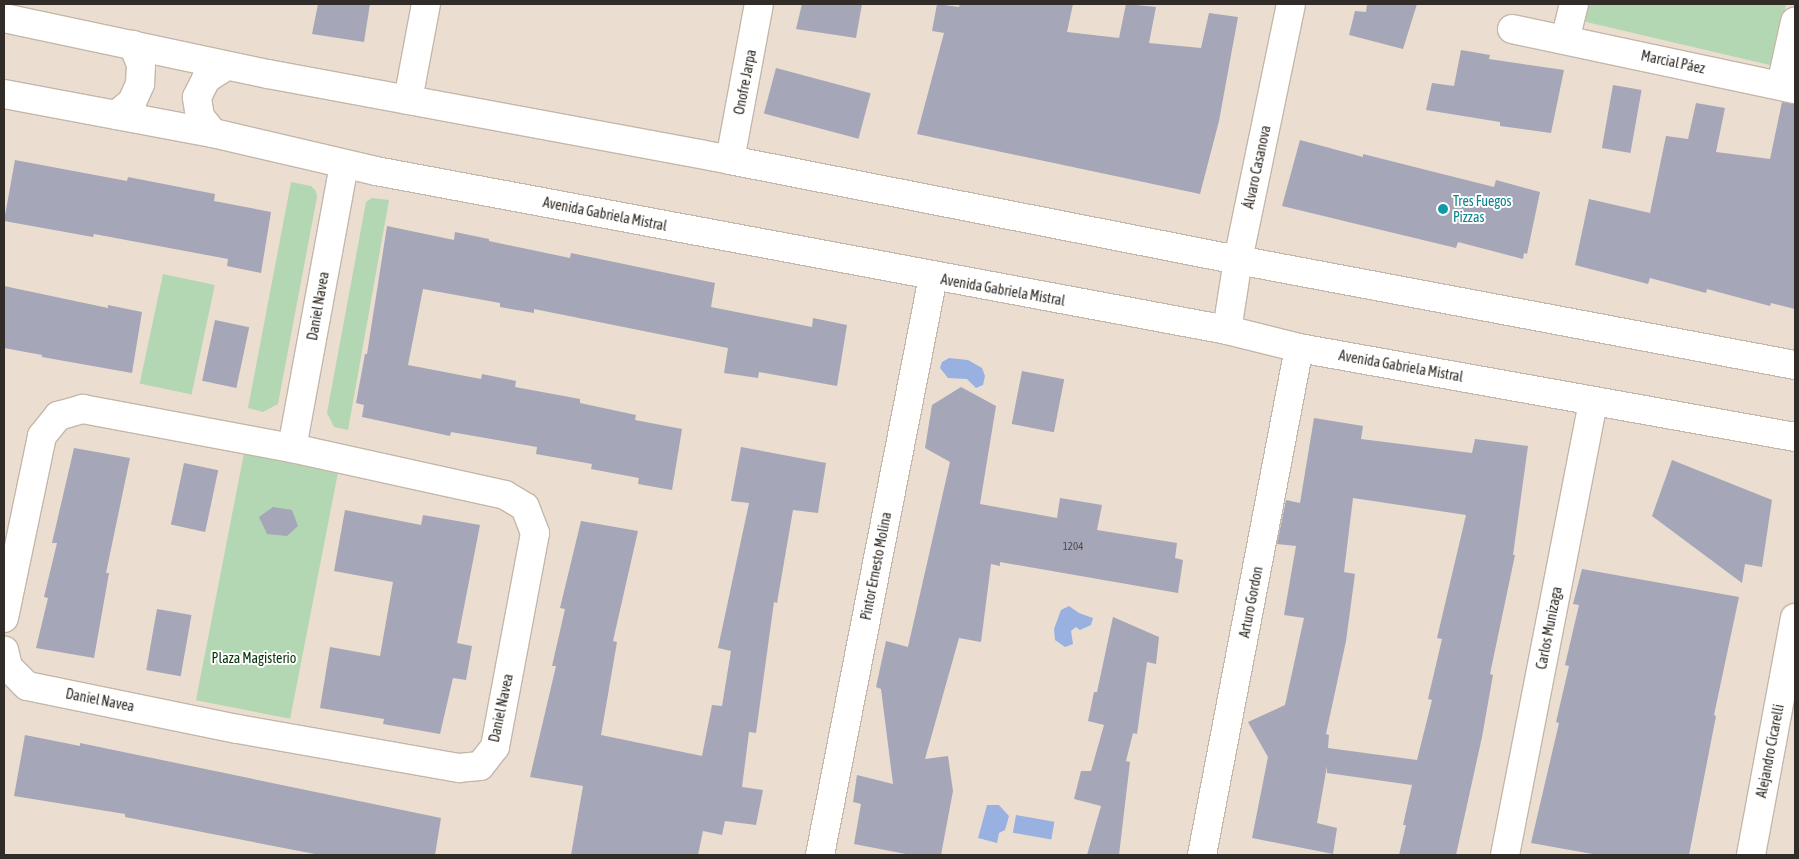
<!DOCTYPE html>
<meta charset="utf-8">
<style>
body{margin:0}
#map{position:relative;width:1799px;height:859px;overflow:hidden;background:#ebded0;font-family:"Asap Condensed",sans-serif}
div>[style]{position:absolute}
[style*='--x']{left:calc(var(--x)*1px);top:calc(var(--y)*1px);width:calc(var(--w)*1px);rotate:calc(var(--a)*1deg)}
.green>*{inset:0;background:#b4d7b3;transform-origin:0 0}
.water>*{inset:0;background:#98b1e0;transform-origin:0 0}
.building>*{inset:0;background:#a5a6b7;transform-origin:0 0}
.roads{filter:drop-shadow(1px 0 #c4b7a9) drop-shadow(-1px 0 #c4b7a9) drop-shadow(0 1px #c4b7a9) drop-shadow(0 -1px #c4b7a9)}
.minor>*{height:28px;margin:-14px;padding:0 14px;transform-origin:14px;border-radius:14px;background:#fff}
.major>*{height:28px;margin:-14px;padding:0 14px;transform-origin:14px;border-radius:14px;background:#fff}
.dots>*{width:14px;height:14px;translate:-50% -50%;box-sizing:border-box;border:2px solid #fff;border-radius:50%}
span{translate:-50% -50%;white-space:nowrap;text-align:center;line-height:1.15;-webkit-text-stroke:4px #fff;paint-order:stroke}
.number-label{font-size:11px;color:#4e4a4b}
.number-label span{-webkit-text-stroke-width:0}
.street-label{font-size:14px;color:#312c27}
.culture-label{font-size:14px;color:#0d838f}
.left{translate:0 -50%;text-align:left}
.park-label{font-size:14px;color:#07350b}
.frame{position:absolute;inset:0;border:5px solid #312c27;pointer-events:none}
</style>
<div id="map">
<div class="green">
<i style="clip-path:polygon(1587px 4px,1786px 4px,1774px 66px,1582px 21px)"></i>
<i style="clip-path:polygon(291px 182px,311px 186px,316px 191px,317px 197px,278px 404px,263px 412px,248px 408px)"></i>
<i style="clip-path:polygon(372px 198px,389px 200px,348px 430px,334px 427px,327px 413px,366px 202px)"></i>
<i style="left:163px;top:274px;width:53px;height:112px;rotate:12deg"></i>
<i style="left:244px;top:453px;width:96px;height:252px;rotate:11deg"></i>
</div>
<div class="water">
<i style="clip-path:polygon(949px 358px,968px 360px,982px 368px,985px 376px,983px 385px,976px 388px,967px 379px,948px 378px,940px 368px,942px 362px)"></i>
<i style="clip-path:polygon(1069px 606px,1079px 613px,1093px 618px,1091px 625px,1080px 630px,1076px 627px,1071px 631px,1073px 644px,1065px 647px,1055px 640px,1054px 629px,1061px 610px)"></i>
<i style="clip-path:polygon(987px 805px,999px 805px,1009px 816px,1005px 830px,999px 833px,997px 843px,978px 838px)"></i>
<i style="left:1016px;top:815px;width:39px;height:18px;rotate:10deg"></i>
</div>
<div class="building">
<i style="clip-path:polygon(318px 4px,370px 4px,364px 42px,312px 34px)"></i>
<i style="clip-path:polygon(802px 4px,862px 4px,856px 38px,796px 29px)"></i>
<i style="clip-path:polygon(937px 4px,959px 7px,960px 4px,1073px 4px,1067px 32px,1119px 38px,1126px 4px,1156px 7px,1149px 43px,1201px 48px,1209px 13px,1238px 17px,1219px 121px,1200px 194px,917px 134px,944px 33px,932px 31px)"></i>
<i style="clip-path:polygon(1367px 4px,1417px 4px,1403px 49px,1349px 35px,1355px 11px,1366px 12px)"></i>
<i style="clip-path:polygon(1461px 50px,1490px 55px,1489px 59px,1564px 70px,1551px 133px,1500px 126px,1500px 122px,1426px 110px,1432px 83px,1454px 86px)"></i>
<i style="left:776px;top:68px;width:98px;height:47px;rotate:15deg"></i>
<i style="left:1613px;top:85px;width:29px;height:64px;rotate:10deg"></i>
<i style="clip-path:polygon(1782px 102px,1795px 104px,1795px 309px,1771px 303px,1770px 306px,1707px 289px,1706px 293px,1650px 278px,1648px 284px,1575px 265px,1589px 199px,1650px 213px,1666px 136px,1688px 139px,1696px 103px,1725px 108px,1716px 152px,1770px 159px)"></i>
<i style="clip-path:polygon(1300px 140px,1363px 157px,1363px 154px,1494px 187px,1496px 180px,1540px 192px,1527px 254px,1524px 253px,1523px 259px,1458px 242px,1456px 248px,1282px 206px)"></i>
<i style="clip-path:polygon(15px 160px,127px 181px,128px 177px,215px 194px,214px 201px,271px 212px,261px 273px,227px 266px,228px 259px,94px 234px,93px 237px,4px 221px)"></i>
<i style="clip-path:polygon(387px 226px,454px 240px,455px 232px,489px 239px,489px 241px,570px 258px,571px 253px,715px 283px,711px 307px,812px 327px,813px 318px,847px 325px,837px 386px,759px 372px,758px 378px,724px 373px,728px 348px,534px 309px,534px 313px,500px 307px,500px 303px,423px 289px,408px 365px,481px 379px,482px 374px,516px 381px,515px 387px,580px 399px,580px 403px,636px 415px,635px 420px,682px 429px,672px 490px,638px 484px,639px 478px,591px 469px,592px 464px,536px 454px,537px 447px,451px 432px,450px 436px,362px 417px,364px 405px,356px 403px,365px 354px,367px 354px)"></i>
<i style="clip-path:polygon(4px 286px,108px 308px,108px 305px,142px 312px,132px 373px,42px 357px,42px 355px,4px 348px)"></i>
<i style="left:215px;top:320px;width:35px;height:62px;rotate:12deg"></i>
<i style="left:1022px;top:371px;width:43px;height:54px;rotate:11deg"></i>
<i style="clip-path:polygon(961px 387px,996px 406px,980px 504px,1057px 518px,1060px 498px,1102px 505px,1097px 530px,1177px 543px,1175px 558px,1183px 560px,1178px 593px,1000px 562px,1000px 566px,991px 564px,981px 642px,959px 638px,925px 759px,948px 756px,953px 791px,941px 855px,911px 855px,854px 844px,861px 804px,853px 802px,857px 775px,893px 784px,881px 689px,876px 687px,886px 641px,908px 647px,950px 462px,925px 448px,932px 405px)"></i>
<i style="clip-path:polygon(evenodd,1314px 418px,1363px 426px,1361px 439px,1472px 453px,1475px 439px,1528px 446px,1513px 555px,1515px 555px,1490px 674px,1493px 675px,1482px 737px,1456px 855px,1399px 855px,1406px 825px,1403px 825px,1412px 785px,1327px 773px,1327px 766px,1317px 823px,1337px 828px,1333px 854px,1252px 838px,1268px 757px,1248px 722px,1285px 705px,1304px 618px,1284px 615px,1296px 546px,1277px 544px,1286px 500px,1300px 503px,1314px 418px,1353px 498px,1466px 515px,1437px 638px,1442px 639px,1428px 699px,1432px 700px,1417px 760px,1328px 748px,1329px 735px,1326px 734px,1346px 641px,1355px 574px,1344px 572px,1353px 498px)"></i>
<i style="clip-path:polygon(741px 447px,826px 463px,818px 513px,793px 510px,777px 603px,774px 602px,756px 733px,749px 732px,742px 787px,763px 790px,756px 825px,725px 821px,722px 835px,703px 831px,698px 855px,571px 855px,583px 786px,530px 777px,556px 666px,552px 666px,565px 609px,560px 608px,581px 521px,638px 531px,613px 641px,617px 642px,601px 735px,702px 756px,712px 705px,722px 706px,731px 651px,718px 648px,749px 503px,731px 501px)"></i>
<i style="clip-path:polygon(74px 448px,130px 458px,106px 573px,109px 573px,94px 658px,36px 648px,48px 598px,44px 597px,57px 543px,52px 543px)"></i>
<i style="clip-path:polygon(1672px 460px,1772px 500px,1762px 567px,1745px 564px,1742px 583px,1652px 516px)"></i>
<i style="left:184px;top:463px;width:35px;height:63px;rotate:12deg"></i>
<i style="clip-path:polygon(273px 507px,292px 510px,298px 526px,287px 536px,267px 534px,259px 517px)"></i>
<i style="clip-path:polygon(345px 510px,421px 525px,423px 515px,480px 525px,457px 643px,472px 646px,466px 680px,453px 678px,440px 734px,383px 724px,384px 719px,320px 708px,330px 647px,380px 656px,393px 582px,334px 571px)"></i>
<i style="clip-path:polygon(1582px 569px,1739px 597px,1714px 715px,1716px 716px,1689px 855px,1598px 855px,1531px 843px,1559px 723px,1556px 722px,1569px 666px,1565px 665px,1579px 605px,1573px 604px)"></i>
<i style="left:157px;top:609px;width:35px;height:62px;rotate:10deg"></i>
<i style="clip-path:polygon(1113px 617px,1159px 637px,1156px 664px,1147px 662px,1137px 734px,1133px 733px,1126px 761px,1130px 762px,1119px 855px,1087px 855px,1101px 806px,1074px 799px,1081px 771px,1091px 771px,1104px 725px,1088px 721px,1094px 692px,1097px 692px)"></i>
<i style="clip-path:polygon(25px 735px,80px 746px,80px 743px,441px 818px,435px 855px,320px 855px,125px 817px,125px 814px,14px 796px)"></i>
</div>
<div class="roads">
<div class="minor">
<i style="--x:1512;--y:29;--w:289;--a:12"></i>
<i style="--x:1565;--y:40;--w:37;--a:-76"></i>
<i style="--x:1781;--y:85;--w:65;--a:-77.5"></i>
<i style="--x:408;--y:100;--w:98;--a:-79.4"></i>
<i style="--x:116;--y:115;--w:21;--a:-39"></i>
<i style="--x:132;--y:102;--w:20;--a:-66"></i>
<i style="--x:140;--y:84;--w:20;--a:-87"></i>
<i style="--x:141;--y:64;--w:21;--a:-113"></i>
<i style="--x:213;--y:133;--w:21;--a:-129"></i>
<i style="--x:200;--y:117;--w:20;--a:-99"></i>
<i style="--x:197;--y:97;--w:20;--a:-63"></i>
<i style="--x:206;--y:79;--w:24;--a:-33"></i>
<i style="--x:730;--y:160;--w:159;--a:-79.5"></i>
<i style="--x:1227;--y:330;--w:71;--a:-81.1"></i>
<i style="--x:1238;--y:260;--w:261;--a:-78.3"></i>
<i style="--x:292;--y:448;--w:288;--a:-79.6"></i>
<i style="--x:4;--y:618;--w:186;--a:-78.2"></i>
<i style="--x:42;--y:436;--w:26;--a:-51"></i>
<i style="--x:58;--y:416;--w:26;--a:-16"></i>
<i style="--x:83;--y:409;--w:213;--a:10.6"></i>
<i style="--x:292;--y:448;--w:218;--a:12.4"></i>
<i style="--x:505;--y:495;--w:23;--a:31"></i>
<i style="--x:525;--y:507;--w:28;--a:69"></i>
<i style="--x:535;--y:533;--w:218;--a:100.6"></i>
<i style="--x:495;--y:747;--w:24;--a:128"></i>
<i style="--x:480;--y:766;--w:21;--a:175"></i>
<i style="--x:459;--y:768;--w:225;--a:-170"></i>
<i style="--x:237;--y:729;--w:214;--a:-168.4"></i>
<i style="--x:27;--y:686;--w:27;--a:-135"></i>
<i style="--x:8;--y:667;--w:17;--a:-103"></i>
<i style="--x:820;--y:855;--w:589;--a:-78.94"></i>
<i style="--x:1202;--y:855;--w:516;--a:-79.17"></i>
<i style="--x:1505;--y:855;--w:462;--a:-79"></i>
<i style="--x:1751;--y:855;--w:241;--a:-79.5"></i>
</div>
<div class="major">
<i style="--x:4;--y:18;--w:270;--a:12"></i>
<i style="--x:268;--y:74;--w:470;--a:10.5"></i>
<i style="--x:730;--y:160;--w:518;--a:11.14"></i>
<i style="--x:1238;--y:260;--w:567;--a:10.68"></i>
<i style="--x:4;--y:94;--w:213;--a:10.6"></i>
<i style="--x:213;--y:133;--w:167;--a:13.1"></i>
<i style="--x:376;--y:171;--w:866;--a:10.58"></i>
<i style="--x:1227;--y:330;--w:74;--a:14"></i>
<i style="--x:1299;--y:348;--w:504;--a:10.17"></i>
</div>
</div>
<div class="dots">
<i style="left:1443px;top:209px;background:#0f9aa8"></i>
</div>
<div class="number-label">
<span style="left:1073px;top:546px">1204</span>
</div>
<div class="street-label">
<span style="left:1673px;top:62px;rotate:12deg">Marcial Páez</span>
<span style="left:745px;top:82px;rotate:-79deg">Onofre Jarpa</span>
<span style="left:1257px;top:167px;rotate:-78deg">Álvaro Casanova</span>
<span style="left:605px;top:214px;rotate:11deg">Avenida Gabriela Mistral</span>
<span style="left:1003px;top:290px;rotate:10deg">Avenida Gabriela Mistral</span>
<span style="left:318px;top:306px;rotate:-80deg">Daniel Navea</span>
<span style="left:1401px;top:366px;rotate:10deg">Avenida Gabriela Mistral</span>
<span style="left:876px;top:566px;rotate:-79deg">Pintor Ernesto Molina</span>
<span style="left:1251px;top:602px;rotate:-79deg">Arturo Gordon</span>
<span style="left:1549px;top:628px;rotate:-79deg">Carlos Munizaga</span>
<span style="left:100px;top:700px;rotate:11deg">Daniel Navea</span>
<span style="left:501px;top:708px;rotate:-78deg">Daniel Navea</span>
<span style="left:1770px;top:751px;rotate:-79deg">Alejandro Cicarelli</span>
</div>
<div class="culture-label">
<span class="left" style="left:1453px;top:209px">Tres Fuegos<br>Pizzas</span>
</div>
<div class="park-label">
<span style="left:254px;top:658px">Plaza Magisterio</span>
</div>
<div class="frame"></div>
</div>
